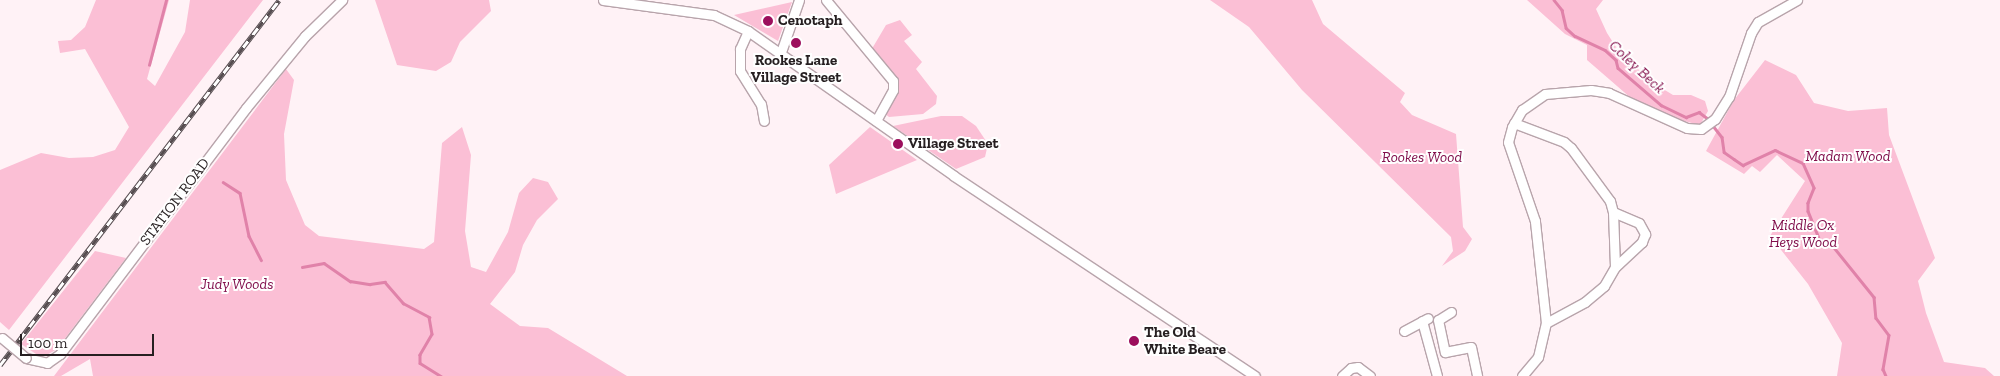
<!DOCTYPE html>
<style>
body{margin:0}
#map{position:relative;width:2000px;height:376px;overflow:hidden;background:#fff2f6;font-family:"Zilla Slab",serif}
div>[style]{position:absolute}
[style*='--x']{left:calc(var(--x)*1px);top:calc(var(--y)*1px);width:calc(var(--w)*1px);rotate:calc(var(--a)*1deg)}
.green>*{inset:0;background:#fbbfd5}
.stream>*{height:2.5px;margin:-1.25px;padding:0 1.25px;transform-origin:1.25px;border-radius:1.25px;background:#e082a9}
.roads{filter:drop-shadow(1px 0 #b8a4ab) drop-shadow(-1px 0 #b8a4ab) drop-shadow(0 1px #b8a4ab) drop-shadow(0 -1px #b8a4ab)}
.minor>*{height:9px;margin:-4.5px;padding:0 4.5px;transform-origin:4.5px;border-radius:4.5px;background:#fff}
.rail>*{height:4.5px;margin-top:-2.25px;transform-origin:0;background:repeating-linear-gradient(90deg,#fff 0 8px,#564d50 0 16px);box-sizing:border-box;border-block:1px solid #564d50}
.bridges{filter:drop-shadow(1px 0 #b8a4ab) drop-shadow(-1px 0 #b8a4ab) drop-shadow(0 1px #b8a4ab) drop-shadow(0 -1px #b8a4ab)}
.minor-bridge>*{height:9px;margin:-4.5px;padding:0 4.5px;transform-origin:4.5px;border-radius:4.5px;background:#fff}
.dots>*{width:14px;height:14px;translate:-50% -50%;box-sizing:border-box;border:2px solid #fff;border-radius:50%}
span{translate:-50% -50%;white-space:nowrap;text-align:center;line-height:1.15;-webkit-text-stroke:4px #fff;paint-order:stroke}
.poi-label{font-size:15px;color:#261f21;font-weight:700}
.left{translate:0 -50%;text-align:left}
.park-label{font-size:15px;color:#810f4c;font-style:italic}
.street-label{font-size:15px;color:#261f21}
.water-label{font-size:16px;color:#861650;font-style:italic}
.scale{position:absolute;left:20px;top:334px;width:134px;height:22px;box-sizing:border-box;border:2px solid #261f21;border-top:0;padding-left:6px;font-size:15px;line-height:18px;white-space:nowrap;color:#261f21;-webkit-text-stroke:4px #fff;paint-order:stroke}
</style>
<div id="map">
<div class="green">
<i style="clip-path:polygon(96px 0,169px 0,147px 79px,155px 86px,185px 32px,190px 0,263px 0,9px 330px,0 322px,0 170px,41px 153px,69px 158px,93px 157px,115px 150px,129px 127px,85px 49px,60px 53px,58px 41px,71px 40px,85px 27px)"></i>
<i style="clip-path:polygon(375px 0,489px 0,491px 11px,460px 42px,451px 62px,436px 71px,397px 65px)"></i>
<i style="clip-path:polygon(1210px 0,1312px 0,1323px 24px,1405px 93px,1400px 102px,1412px 115px,1456px 134px,1463px 227px,1472px 239px,1465px 251px,1442px 266px,1453px 251px,1451px 237px,1302px 90px,1249px 27px)"></i>
<i style="clip-path:polygon(1527px 0,1603px 0,1596px 9px,1607px 33px,1616px 47px,1650px 81px,1673px 95px,1691px 95px,1705px 101px,1708px 111px,1700px 125px,1676px 119px,1632px 99px,1587px 60px,1587px 45px,1565px 34px)"></i>
<i style="clip-path:polygon(792px 2px,778px 41px,734px 15px)"></i>
<i style="clip-path:polygon(900px 20px,912px 35px,904px 41px,922px 62px,916px 69px,937px 96px,936px 104px,923px 114px,889px 117px,884px 113px,897px 87px,873px 53px,873px 47px,886px 25px)"></i>
<i style="clip-path:polygon(1765px 60px,1796px 75px,1814px 103px,1848px 111px,1887px 108px,1889px 135px,1935px 258px,1918px 281px,1926px 313px,1944px 362px,1985px 368px,1994px 376px,1837px 376px,1842px 343px,1808px 284px,1770px 236px,1805px 181px,1777px 155px,1760px 172px,1752px 166px,1744px 174px,1706px 151px,1734px 100px)"></i>
<i style="clip-path:polygon(286px 69px,294px 80px,284px 134px,286px 180px,305px 225px,319px 236px,424px 249px,434px 242px,442px 143px,462px 127px,471px 155px,465px 231px,471px 267px,486px 272px,508px 232px,519px 193px,533px 178px,548px 182px,558px 199px,537px 220px,523px 245px,515px 272px,490px 304px,520px 326px,548px 328px,627px 376px,93px 376px,90px 359px,61px 376px,54px 376px)"></i>
<i style="clip-path:polygon(941px 116px,962px 116px,976px 126px,988px 144px,985px 157px,956px 169px,893px 126px)"></i>
<i style="clip-path:polygon(870px 127px,917px 160px,836px 194px,829px 165px)"></i>
<i style="clip-path:polygon(95px 251px,126px 258px,57px 349px,47px 355px,36px 354px,21px 344px)"></i>
</div>
<div class="stream">
<i style="--x:1554;--y:0;--w:13;--a:51"></i>
<i style="--x:1562;--y:10;--w:18;--a:77"></i>
<i style="--x:1566;--y:28;--w:12;--a:42"></i>
<i style="--x:1575;--y:36;--w:33;--a:25"></i>
<i style="--x:1605;--y:50;--w:15;--a:42"></i>
<i style="--x:1616;--y:60;--w:8;--a:76"></i>
<i style="--x:1618;--y:68;--w:57;--a:40.7"></i>
<i style="--x:1661;--y:105;--w:28;--a:26"></i>
<i style="--x:1686;--y:117;--w:14;--a:-21"></i>
<i style="--x:1699;--y:112;--w:10;--a:37"></i>
<i style="--x:1707;--y:118;--w:24;--a:52"></i>
<i style="--x:1722;--y:137;--w:15;--a:82"></i>
<i style="--x:1724;--y:152;--w:12;--a:35"></i>
<i style="--x:1734;--y:159;--w:11;--a:34"></i>
<i style="--x:1743;--y:165;--w:35;--a:-25"></i>
<i style="--x:1775;--y:150;--w:31;--a:25"></i>
<i style="--x:1803;--y:163;--w:27;--a:66"></i>
<i style="--x:1814;--y:188;--w:16;--a:112"></i>
<i style="--x:1808;--y:203;--w:8;--a:90"></i>
<i style="--x:1808;--y:211;--w:31;--a:68"></i>
<i style="--x:1820;--y:240;--w:5;--a:53"></i>
<i style="--x:1823;--y:244;--w:9;--a:6"></i>
<i style="--x:1832;--y:245;--w:67;--a:51.1"></i>
<i style="--x:1874;--y:297;--w:21;--a:85"></i>
<i style="--x:1876;--y:318;--w:21;--a:53"></i>
<i style="--x:1889;--y:335;--w:35;--a:100"></i>
<i style="--x:1883;--y:369;--w:8;--a:67"></i>
<i style="--x:149;--y:65;--w:67;--a:-75.3"></i>
<i style="--x:223;--y:182;--w:20;--a:33"></i>
<i style="--x:240;--y:193;--w:44;--a:78.2"></i>
<i style="--x:249;--y:236;--w:27;--a:63"></i>
<i style="--x:302;--y:267;--w:22;--a:-10"></i>
<i style="--x:324;--y:263;--w:32;--a:35"></i>
<i style="--x:350;--y:281;--w:20;--a:9"></i>
<i style="--x:370;--y:284;--w:15;--a:-8"></i>
<i style="--x:385;--y:282;--w:28;--a:49"></i>
<i style="--x:403;--y:303;--w:30;--a:28"></i>
<i style="--x:429;--y:317;--w:17;--a:80"></i>
<i style="--x:432;--y:334;--w:24;--a:120"></i>
<i style="--x:420;--y:355;--w:8;--a:90"></i>
<i style="--x:420;--y:363;--w:25;--a:32"></i>
</div>
<div class="roads">
<div class="minor">
<i style="--x:603;--y:0;--w:112;--a:7.7"></i>
<i style="--x:714;--y:15;--w:38;--a:25"></i>
<i style="--x:748;--y:31;--w:252;--a:35.1"></i>
<i style="--x:954;--y:176;--w:361;--a:33.6"></i>
<i style="--x:826;--y:0;--w:105;--a:50.4"></i>
<i style="--x:893;--y:81;--w:9;--a:90"></i>
<i style="--x:893;--y:90;--w:35;--a:119"></i>
<i style="--x:748;--y:31;--w:20;--a:114"></i>
<i style="--x:740;--y:49;--w:22;--a:90"></i>
<i style="--x:740;--y:71;--w:39;--a:58"></i>
<i style="--x:761;--y:104;--w:17;--a:80"></i>
<i style="--x:781;--y:52;--w:55;--a:-70.9"></i>
<i style="--x:1514;--y:123;--w:53;--a:20.8"></i>
<i style="--x:1564;--y:142;--w:9;--a:41"></i>
<i style="--x:1571;--y:148;--w:66;--a:53.7"></i>
<i style="--x:1610;--y:201;--w:11;--a:75"></i>
<i style="--x:1613;--y:212;--w:55;--a:87.9"></i>
<i style="--x:1615;--y:267;--w:22;--a:120"></i>
<i style="--x:1604;--y:286;--w:25;--a:140"></i>
<i style="--x:1585;--y:302;--w:44;--a:151.7"></i>
<i style="--x:1613;--y:212;--w:28;--a:23"></i>
<i style="--x:1639;--y:223;--w:13;--a:61"></i>
<i style="--x:1645;--y:234;--w:9;--a:111"></i>
<i style="--x:1642;--y:242;--w:37;--a:137"></i>
<i style="--x:1451;--y:312;--w:15;--a:148"></i>
<i style="--x:1438;--y:320;--w:33;--a:78"></i>
<i style="--x:1445;--y:352;--w:26;--a:-11"></i>
<i style="--x:1471;--y:347;--w:30;--a:78"></i>
<i style="--x:1422;--y:321;--w:57;--a:74.7"></i>
<i style="--x:1404;--y:331;--w:27;--a:-28"></i>
<i style="--x:26;--y:358;--w:22;--a:13"></i>
<i style="--x:47;--y:363;--w:16;--a:-35"></i>
<i style="--x:60;--y:354;--w:308;--a:-52.9"></i>
<i style="--x:246;--y:108;--w:93;--a:-50.7"></i>
<i style="--x:305;--y:36;--w:52;--a:-44.2"></i>
<i style="--x:1342;--y:376;--w:12;--a:-42"></i>
<i style="--x:1351;--y:368;--w:7;--a:-8"></i>
<i style="--x:1358;--y:367;--w:15;--a:37"></i>
<i style="--x:1522;--y:376;--w:25;--a:-50"></i>
<i style="--x:1538;--y:357;--w:35;--a:-77"></i>
<i style="--x:1546;--y:323;--w:103;--a:-96.2"></i>
<i style="--x:1535;--y:221;--w:83;--a:-108.9"></i>
<i style="--x:1508;--y:142;--w:16;--a:-75"></i>
<i style="--x:1512;--y:127;--w:20;--a:-60"></i>
<i style="--x:1522;--y:110;--w:28;--a:-35"></i>
<i style="--x:1545;--y:94;--w:46;--a:-5"></i>
<i style="--x:1591;--y:90;--w:18;--a:9"></i>
<i style="--x:1609;--y:93;--w:85;--a:24.2"></i>
<i style="--x:1687;--y:128;--w:14;--a:4"></i>
<i style="--x:1701;--y:129;--w:17;--a:-36"></i>
<i style="--x:1715;--y:119;--w:26;--a:-58"></i>
<i style="--x:1729;--y:97;--w:68;--a:-71"></i>
<i style="--x:1751;--y:33;--w:13;--a:-58"></i>
<i style="--x:1758;--y:22;--w:45;--a:-29.4"></i>
</div>
</div>
<div class="rail">
<i style="--x:0;--y:365;--w:459;--a:-52.6"></i>
</div>
<div class="bridges">
<div class="minor-bridge">
<i style="--x:2;--y:338;--w:31;--a:40"></i>
</div>
</div>
<div class="dots">
<i style="left:768px;top:21px;background:#9c0f5d"></i>
<i style="left:796px;top:43px;background:#9c0f5d"></i>
<i style="left:898px;top:144px;background:#9c0f5d"></i>
<i style="left:1134px;top:341px;background:#9c0f5d"></i>
</div>
<div class="poi-label">
<span class="left" style="left:778px;top:21px">Cenotaph</span>
<span style="left:796px;top:69px">Rookes Lane<br>Village Street</span>
<span class="left" style="left:908px;top:144px">Village Street</span>
<span class="left" style="left:1144px;top:341px">The Old<br>White Beare</span>
</div>
<div class="park-label">
<span style="left:1848px;top:157px">Madam Wood</span>
<span style="left:1422px;top:158px">Rookes Wood</span>
<span style="left:1803px;top:234px">Middle Ox<br>Heys Wood</span>
<span style="left:237px;top:285px">Judy Woods</span>
</div>
<div class="street-label">
<span style="left:175px;top:202px;rotate:-53deg">STATION ROAD</span>
</div>
<div class="water-label">
<span style="left:1637px;top:67px;rotate:43deg">Coley Beck</span>
</div>
<div class="scale">100 m</div>
</div>
